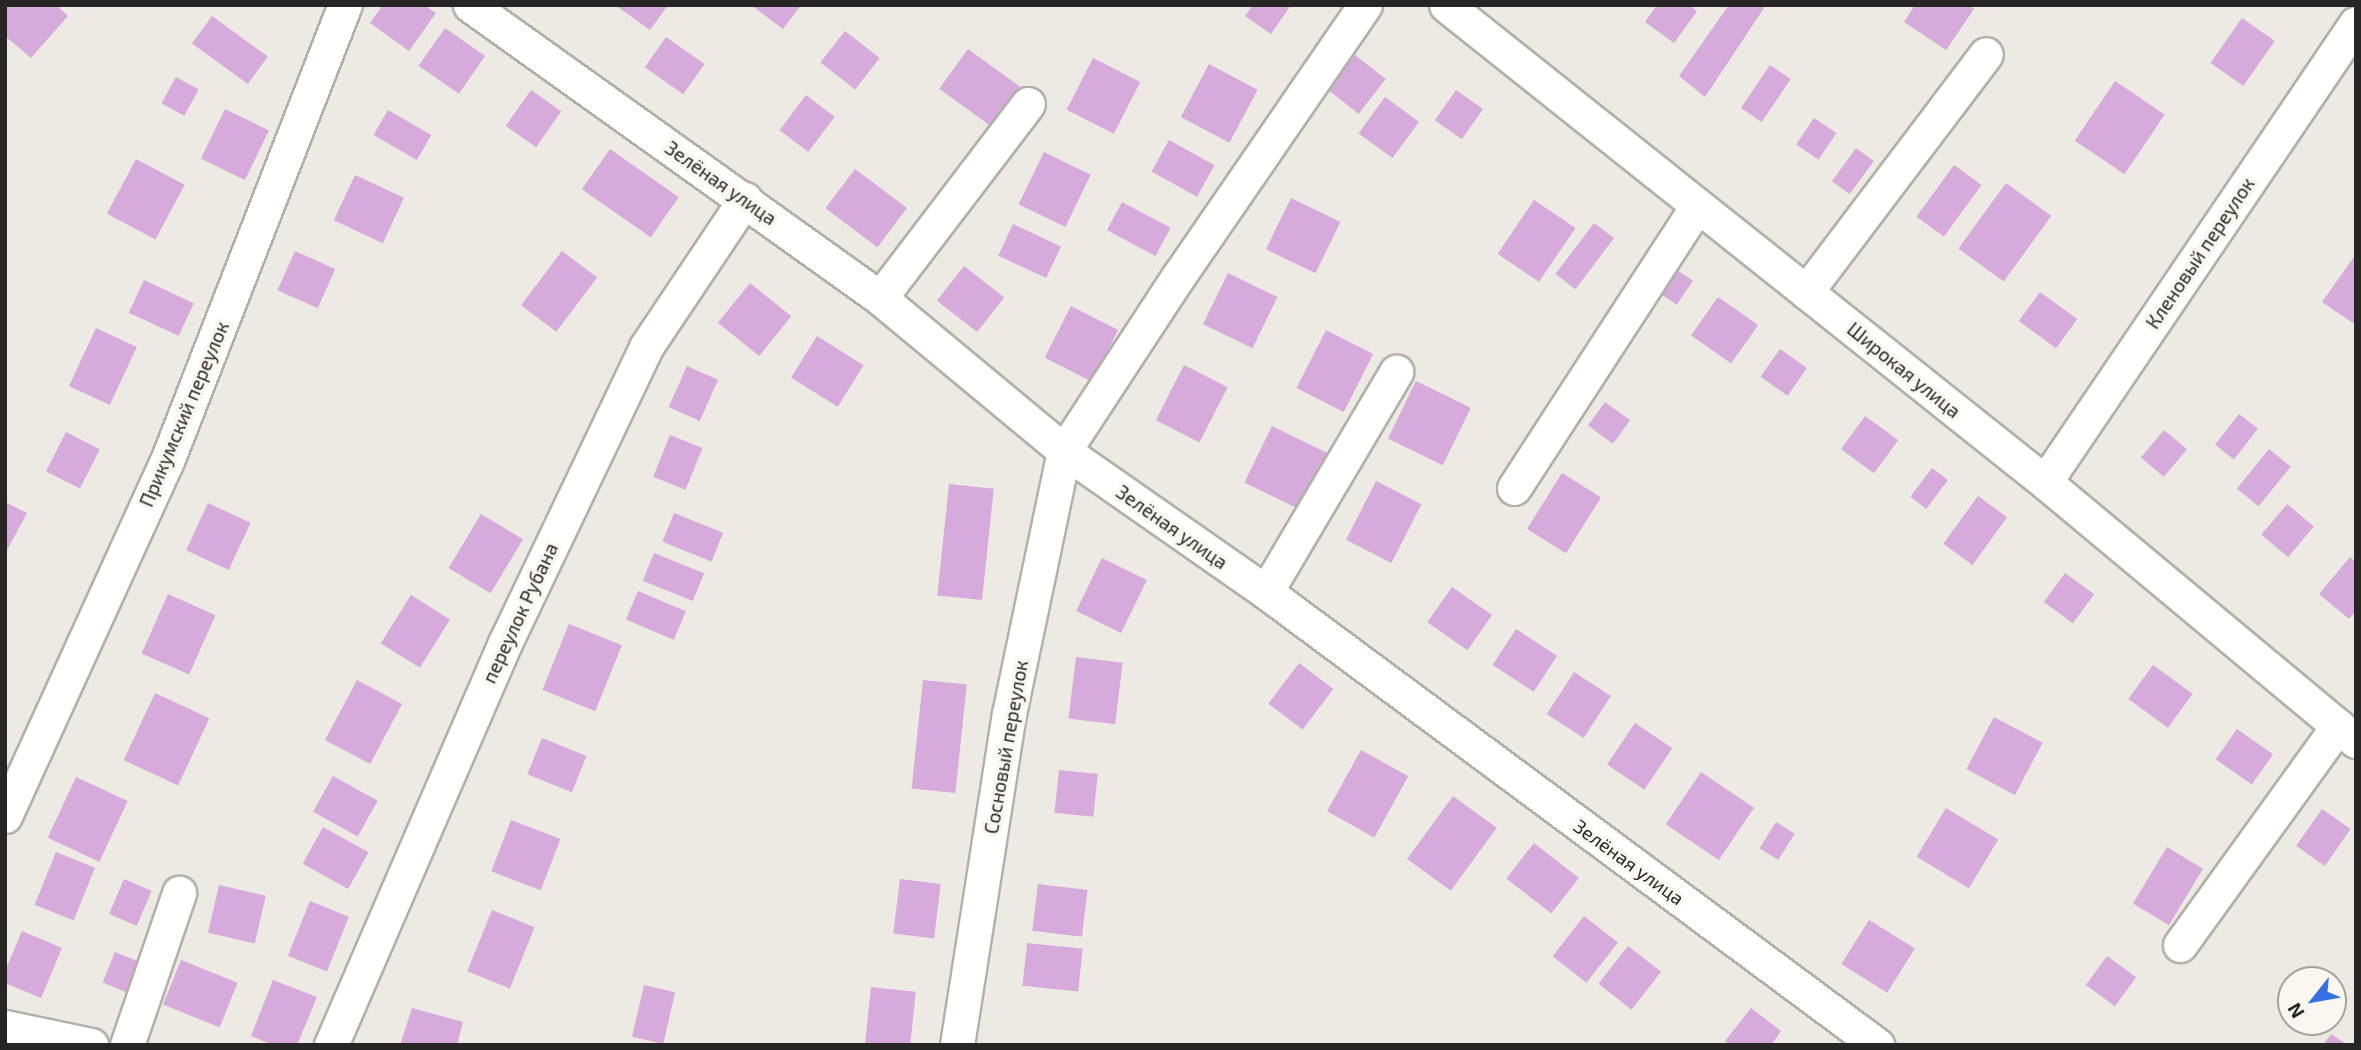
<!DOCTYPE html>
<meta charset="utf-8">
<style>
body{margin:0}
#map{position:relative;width:2361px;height:1050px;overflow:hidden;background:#ede9e3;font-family:"Exo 2",sans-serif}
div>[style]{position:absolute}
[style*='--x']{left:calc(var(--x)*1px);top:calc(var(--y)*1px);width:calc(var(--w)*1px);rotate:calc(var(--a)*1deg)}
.building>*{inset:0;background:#d6abdb;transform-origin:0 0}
.roads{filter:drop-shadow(2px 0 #b3b0aa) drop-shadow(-2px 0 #b3b0aa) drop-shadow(0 2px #b3b0aa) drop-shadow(0 -2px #b3b0aa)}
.minor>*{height:33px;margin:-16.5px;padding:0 16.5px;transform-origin:16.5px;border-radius:16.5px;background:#fff}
span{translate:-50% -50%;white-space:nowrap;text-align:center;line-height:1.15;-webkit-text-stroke:7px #faf6f0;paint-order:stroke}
.street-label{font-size:19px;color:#282624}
.frame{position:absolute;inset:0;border:7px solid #282624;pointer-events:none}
.north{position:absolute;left:2277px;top:966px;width:70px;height:70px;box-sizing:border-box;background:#faf6f0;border:2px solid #a6a39e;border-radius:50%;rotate:239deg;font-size:19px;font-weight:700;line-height:28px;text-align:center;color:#282624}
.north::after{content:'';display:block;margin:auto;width:24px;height:32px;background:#3571e0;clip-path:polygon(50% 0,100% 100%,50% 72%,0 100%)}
</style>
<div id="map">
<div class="building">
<i style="clip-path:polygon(5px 5px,56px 5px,68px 16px,31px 58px,5px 36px)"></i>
<i style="clip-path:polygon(383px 5px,424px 5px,436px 13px,409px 51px,370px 23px)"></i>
<i style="clip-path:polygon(615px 5px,668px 5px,650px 30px)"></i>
<i style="clip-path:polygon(751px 5px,801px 5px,783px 29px)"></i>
<i style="clip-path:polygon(1253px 5px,1291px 5px,1271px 34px,1245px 16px)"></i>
<i style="clip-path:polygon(1657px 5px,1689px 5px,1697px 11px,1674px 43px,1645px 22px)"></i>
<i style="clip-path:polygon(1729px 5px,1761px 5px,1764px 8px,1705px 97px,1679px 76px)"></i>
<i style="clip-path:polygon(1915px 5px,1968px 5px,1974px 9px,1946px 50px,1904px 22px)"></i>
<i style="left:212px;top:16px;width:69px;height:34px;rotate:36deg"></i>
<i style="left:2242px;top:18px;width:40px;height:55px;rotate:35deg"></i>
<i style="left:445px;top:28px;width:49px;height:46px;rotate:35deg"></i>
<i style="left:845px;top:31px;width:44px;height:40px;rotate:38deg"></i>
<i style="left:666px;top:37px;width:47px;height:37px;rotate:35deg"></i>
<i style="left:968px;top:49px;width:65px;height:49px;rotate:36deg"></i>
<i style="left:1355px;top:55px;width:39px;height:44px;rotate:38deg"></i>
<i style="left:1093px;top:58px;width:53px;height:58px;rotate:27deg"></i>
<i style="left:1209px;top:64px;width:55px;height:60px;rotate:28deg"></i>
<i style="left:1770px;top:65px;width:25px;height:52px;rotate:34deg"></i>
<i style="left:176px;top:77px;width:26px;height:30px;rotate:29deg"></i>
<i style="left:2115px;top:81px;width:60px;height:72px;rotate:34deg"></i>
<i style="left:531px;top:90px;width:37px;height:44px;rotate:35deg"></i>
<i style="left:1456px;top:90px;width:33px;height:37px;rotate:35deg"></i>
<i style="left:806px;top:95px;width:36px;height:44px;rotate:37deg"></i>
<i style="left:1385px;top:97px;width:42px;height:45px;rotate:36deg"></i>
<i style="left:225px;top:109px;width:49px;height:55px;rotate:26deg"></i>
<i style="left:388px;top:110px;width:50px;height:29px;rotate:30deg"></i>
<i style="left:1814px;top:118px;width:27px;height:32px;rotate:34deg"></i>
<i style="left:1169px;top:140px;width:52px;height:36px;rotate:29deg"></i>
<i style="left:1856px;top:148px;width:22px;height:41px;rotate:36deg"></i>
<i style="left:610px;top:149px;width:84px;height:49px;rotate:35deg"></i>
<i style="left:1044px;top:152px;width:52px;height:58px;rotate:26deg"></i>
<i style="left:136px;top:159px;width:55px;height:62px;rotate:28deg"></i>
<i style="left:1954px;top:165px;width:34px;height:64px;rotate:36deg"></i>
<i style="left:855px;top:169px;width:65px;height:49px;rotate:37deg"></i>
<i style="left:355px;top:175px;width:54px;height:50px;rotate:25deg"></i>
<i style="left:2006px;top:183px;width:56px;height:81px;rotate:36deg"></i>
<i style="left:1291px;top:198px;width:55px;height:57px;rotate:26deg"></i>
<i style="left:1534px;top:200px;width:50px;height:65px;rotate:34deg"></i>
<i style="left:1122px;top:202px;width:55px;height:32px;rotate:28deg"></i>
<i style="left:1594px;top:223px;width:25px;height:64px;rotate:37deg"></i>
<i style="left:1013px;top:224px;width:53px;height:35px;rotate:25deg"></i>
<i style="left:295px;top:251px;width:44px;height:43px;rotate:24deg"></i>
<i style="left:562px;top:251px;width:44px;height:68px;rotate:37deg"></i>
<i style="clip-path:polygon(2356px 254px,2356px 325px,2322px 302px)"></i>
<i style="left:1668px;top:264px;width:30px;height:29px;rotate:34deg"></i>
<i style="left:964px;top:266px;width:51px;height:44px;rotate:38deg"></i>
<i style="left:1228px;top:273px;width:55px;height:57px;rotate:26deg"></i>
<i style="left:144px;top:280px;width:55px;height:36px;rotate:25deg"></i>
<i style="left:750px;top:283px;width:53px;height:51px;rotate:39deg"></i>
<i style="left:2040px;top:292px;width:46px;height:36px;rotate:36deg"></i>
<i style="left:1718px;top:297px;width:49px;height:47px;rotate:35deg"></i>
<i style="left:1071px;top:306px;width:53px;height:58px;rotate:27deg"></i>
<i style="left:96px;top:328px;width:45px;height:64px;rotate:25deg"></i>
<i style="left:1326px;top:330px;width:53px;height:65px;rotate:27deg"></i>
<i style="left:817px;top:336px;width:55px;height:49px;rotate:32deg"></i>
<i style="left:1780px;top:349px;width:33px;height:34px;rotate:35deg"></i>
<i style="left:1184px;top:365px;width:49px;height:62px;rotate:27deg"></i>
<i style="left:687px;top:366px;width:34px;height:45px;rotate:24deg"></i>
<i style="left:1416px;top:381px;width:61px;height:64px;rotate:26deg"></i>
<i style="left:1605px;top:402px;width:31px;height:29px;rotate:36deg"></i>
<i style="left:2239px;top:414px;width:24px;height:39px;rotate:38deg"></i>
<i style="left:1865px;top:416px;width:41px;height:41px;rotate:36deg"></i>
<i style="left:1272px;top:426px;width:61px;height:63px;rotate:26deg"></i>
<i style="left:2164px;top:430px;width:30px;height:36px;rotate:40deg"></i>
<i style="left:66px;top:432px;width:38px;height:44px;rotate:27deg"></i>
<i style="left:670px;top:435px;width:35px;height:45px;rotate:22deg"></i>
<i style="left:2269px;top:449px;width:28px;height:51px;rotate:39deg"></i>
<i style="left:1932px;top:468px;width:20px;height:36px;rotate:37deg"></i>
<i style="left:1562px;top:473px;width:46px;height:66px;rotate:32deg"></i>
<i style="left:1376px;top:481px;width:51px;height:66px;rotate:27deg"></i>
<i style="left:949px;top:484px;width:45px;height:112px;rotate:6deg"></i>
<i style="left:1978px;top:496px;width:36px;height:59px;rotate:36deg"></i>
<i style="clip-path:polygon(5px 502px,27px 513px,5px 554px)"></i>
<i style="left:208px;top:503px;width:47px;height:52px;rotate:25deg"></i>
<i style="left:2287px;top:504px;width:35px;height:40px;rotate:40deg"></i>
<i style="left:674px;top:513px;width:53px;height:31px;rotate:22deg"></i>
<i style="left:481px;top:514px;width:49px;height:63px;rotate:31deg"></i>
<i style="left:654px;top:553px;width:54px;height:30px;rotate:22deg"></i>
<i style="clip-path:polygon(2350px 557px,2356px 562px,2356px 611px,2349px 619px,2319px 594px)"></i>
<i style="left:1102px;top:558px;width:50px;height:59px;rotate:26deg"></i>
<i style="left:2065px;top:573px;width:36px;height:36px;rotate:36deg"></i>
<i style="left:1452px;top:587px;width:49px;height:43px;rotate:35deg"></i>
<i style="left:638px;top:591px;width:52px;height:31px;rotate:23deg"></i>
<i style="left:168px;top:594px;width:52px;height:65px;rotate:24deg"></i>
<i style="left:411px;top:595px;width:46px;height:57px;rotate:32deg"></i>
<i style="left:569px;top:624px;width:57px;height:71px;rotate:22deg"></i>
<i style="left:1516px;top:629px;width:49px;height:43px;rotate:33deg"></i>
<i style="left:1076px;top:657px;width:47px;height:62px;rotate:7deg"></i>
<i style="left:1299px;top:663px;width:43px;height:51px;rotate:37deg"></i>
<i style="left:2153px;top:665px;width:49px;height:42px;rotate:36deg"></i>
<i style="left:1574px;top:672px;width:44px;height:50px;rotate:33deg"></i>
<i style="left:357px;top:680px;width:51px;height:68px;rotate:28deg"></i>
<i style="left:923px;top:680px;width:44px;height:109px;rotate:6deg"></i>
<i style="left:155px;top:693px;width:60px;height:74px;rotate:25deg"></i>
<i style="left:1994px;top:717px;width:55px;height:59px;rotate:28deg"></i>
<i style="left:1635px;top:723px;width:45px;height:50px;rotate:34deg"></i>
<i style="left:2237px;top:729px;width:44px;height:37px;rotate:35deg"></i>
<i style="left:542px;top:738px;width:48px;height:39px;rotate:22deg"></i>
<i style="left:1361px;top:750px;width:54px;height:70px;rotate:29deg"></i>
<i style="left:1059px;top:770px;width:39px;height:43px;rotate:6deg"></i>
<i style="left:1701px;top:772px;width:64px;height:63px;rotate:34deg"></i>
<i style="left:333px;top:776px;width:51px;height:41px;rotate:29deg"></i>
<i style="left:76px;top:777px;width:57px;height:67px;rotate:25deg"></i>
<i style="left:1453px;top:796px;width:54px;height:78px;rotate:36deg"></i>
<i style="left:1946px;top:808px;width:61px;height:57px;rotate:31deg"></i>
<i style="left:2322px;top:809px;width:35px;height:45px;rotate:35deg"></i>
<i style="left:511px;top:820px;width:53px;height:55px;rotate:21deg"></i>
<i style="left:1776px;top:822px;width:22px;height:31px;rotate:32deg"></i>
<i style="left:323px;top:827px;width:52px;height:42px;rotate:29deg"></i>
<i style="left:1534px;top:843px;width:57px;height:45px;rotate:38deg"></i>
<i style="left:2167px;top:847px;width:42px;height:66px;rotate:31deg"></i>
<i style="left:56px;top:852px;width:42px;height:57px;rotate:22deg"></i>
<i style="left:124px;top:879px;width:30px;height:38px;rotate:23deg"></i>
<i style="left:900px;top:879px;width:41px;height:55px;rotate:7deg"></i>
<i style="left:1038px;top:884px;width:50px;height:47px;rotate:7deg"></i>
<i style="left:219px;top:885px;width:48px;height:49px;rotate:13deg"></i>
<i style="left:310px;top:901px;width:42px;height:59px;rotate:22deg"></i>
<i style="left:492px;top:910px;width:46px;height:66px;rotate:22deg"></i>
<i style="left:1584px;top:916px;width:43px;height:51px;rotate:38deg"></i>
<i style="left:1869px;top:920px;width:54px;height:52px;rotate:32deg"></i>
<i style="clip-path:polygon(22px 931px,62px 948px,41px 998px,5px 983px,5px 971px)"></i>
<i style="left:1027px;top:943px;width:56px;height:43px;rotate:6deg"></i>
<i style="left:1628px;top:946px;width:42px;height:48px;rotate:38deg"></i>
<i style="left:115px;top:952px;width:27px;height:33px;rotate:22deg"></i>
<i style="left:2107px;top:956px;width:36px;height:36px;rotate:36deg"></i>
<i style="left:181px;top:960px;width:61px;height:48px;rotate:22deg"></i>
<i style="clip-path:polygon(273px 980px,317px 997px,297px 1045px,273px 1045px,251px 1036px)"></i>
<i style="left:644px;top:985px;width:32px;height:53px;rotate:13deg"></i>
<i style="left:871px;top:987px;width:45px;height:56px;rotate:6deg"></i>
<i style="clip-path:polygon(412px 1008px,463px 1022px,457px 1045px,400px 1045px)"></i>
<i style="clip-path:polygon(1751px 1008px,1781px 1031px,1771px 1045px,1730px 1045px,1725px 1041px)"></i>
<i style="clip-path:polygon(2331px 1034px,2348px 1045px,2323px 1045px)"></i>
</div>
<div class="roads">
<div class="minor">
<i style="--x:470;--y:5;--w:504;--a:35.55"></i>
<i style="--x:880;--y:298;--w:239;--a:39.7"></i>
<i style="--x:1064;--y:451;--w:246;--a:34.9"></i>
<i style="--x:1266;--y:592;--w:761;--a:36.55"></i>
<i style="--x:1446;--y:5;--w:766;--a:38.53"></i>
<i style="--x:2045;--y:482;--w:405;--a:39.8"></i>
<i style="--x:1806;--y:292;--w:298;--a:-52.9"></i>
<i style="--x:880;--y:298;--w:244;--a:-52.7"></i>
<i style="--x:2045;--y:482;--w:554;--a:-55.88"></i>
<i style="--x:1514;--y:488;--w:336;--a:-57"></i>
<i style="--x:1266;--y:592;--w:256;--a:-59.4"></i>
<i style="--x:5;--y:816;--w:390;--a:-65.5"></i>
<i style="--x:167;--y:461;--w:490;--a:-68.7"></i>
<i style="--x:2180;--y:945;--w:270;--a:-54.2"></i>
<i style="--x:5;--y:1027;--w:88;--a:11.8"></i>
<i style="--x:127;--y:1045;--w:161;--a:-71.1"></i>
<i style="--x:331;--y:1045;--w:438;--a:-66.6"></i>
<i style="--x:505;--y:643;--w:328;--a:-64.5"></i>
<i style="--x:646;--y:347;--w:178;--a:-56.2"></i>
<i style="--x:957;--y:1045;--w:335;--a:-81.1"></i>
<i style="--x:1009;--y:714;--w:269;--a:-78.2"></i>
<i style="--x:1064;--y:451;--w:208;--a:-56.8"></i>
<i style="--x:1178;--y:277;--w:330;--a:-55.5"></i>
</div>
</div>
<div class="street-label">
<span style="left:721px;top:183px;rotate:35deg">Зелёная улица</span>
<span style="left:2200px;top:253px;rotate:-56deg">Кленовый переулок</span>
<span style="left:1904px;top:370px;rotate:39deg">Широкая улица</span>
<span style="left:184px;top:414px;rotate:-67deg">Прикумский переулок</span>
<span style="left:1172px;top:527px;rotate:35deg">Зелёная улица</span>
<span style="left:520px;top:613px;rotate:-65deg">переулок Рубана</span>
<span style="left:1006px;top:747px;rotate:-80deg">Сосновый переулок</span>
<span style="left:1629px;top:862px;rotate:36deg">Зелёная улица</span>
</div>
<div class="frame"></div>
<div class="north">N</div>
</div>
